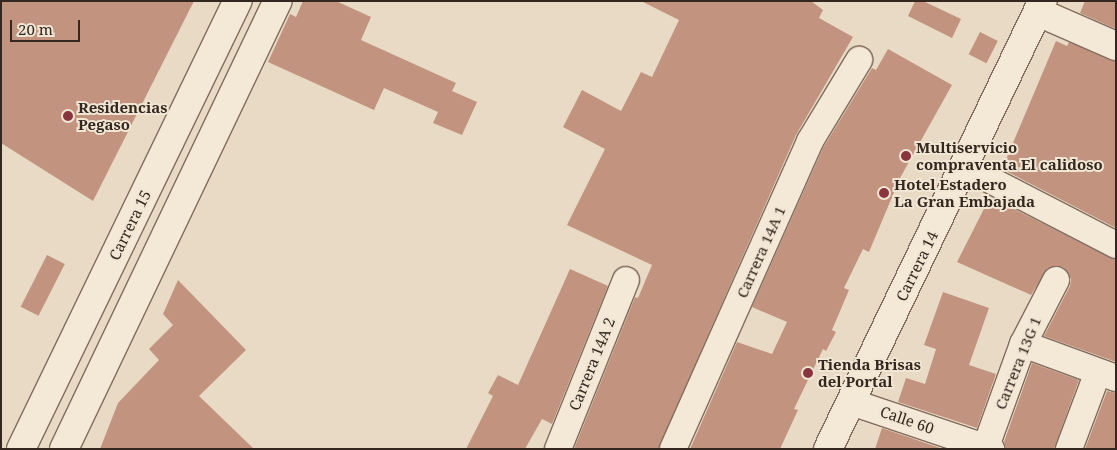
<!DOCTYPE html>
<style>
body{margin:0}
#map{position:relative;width:1117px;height:450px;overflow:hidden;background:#e8dac5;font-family:"Noto Serif",serif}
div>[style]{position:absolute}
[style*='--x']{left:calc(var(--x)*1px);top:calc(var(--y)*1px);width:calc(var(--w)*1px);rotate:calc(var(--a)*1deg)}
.building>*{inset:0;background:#c2947f;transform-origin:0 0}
.roads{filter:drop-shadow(1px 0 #816c5d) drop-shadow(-1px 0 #816c5d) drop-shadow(0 1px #816c5d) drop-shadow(0 -1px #816c5d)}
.minor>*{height:26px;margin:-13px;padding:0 13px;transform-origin:13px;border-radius:13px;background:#f4e8d7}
.tertiary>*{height:28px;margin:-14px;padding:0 14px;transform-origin:14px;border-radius:14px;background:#f4e8d7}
.secondary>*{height:28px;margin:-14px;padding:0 14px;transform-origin:14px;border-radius:14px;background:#f4e8d7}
.dots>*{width:14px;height:14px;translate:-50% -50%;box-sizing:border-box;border:2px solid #f1e5d3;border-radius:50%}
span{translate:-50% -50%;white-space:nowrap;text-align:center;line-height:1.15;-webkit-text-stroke:4px #f1e5d3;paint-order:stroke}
.poi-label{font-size:15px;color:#33271f;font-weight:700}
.left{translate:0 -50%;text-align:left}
.street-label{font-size:15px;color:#33271f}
.frame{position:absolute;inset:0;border:2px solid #33271f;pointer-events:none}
.scale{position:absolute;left:10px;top:20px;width:70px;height:22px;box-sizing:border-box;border:2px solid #33271f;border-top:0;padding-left:6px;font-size:15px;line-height:18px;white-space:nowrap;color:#33271f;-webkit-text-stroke:4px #f1e5d3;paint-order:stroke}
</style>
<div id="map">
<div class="building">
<i style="clip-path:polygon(1px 1px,194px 1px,93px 201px,1px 143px)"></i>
<i style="clip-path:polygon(303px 1px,336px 1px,371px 17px,361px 40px,456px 83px,452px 91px,477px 102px,462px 135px,433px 123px,438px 112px,384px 88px,374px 110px,268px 62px,290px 14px,296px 17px)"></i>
<i style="clip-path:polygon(641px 1px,811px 1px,823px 10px,819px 18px,853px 37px,796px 135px,658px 449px,574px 449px,635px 297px,638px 298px,652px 265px,567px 225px,605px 149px,563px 127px,582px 90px,621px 111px,641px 72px,652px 77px,679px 20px)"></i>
<i style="clip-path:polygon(915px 1px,923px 1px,961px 19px,952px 38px,908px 16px)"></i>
<i style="clip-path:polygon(1085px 1px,1116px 1px,1116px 29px,1080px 13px)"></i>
<i style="left:980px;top:32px;width:20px;height:25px;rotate:27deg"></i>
<i style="clip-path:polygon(1056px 41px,1067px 46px,1069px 42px,1116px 61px,1116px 228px,1002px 169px)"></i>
<i style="clip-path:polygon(888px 49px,952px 85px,900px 178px,869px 252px,863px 249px,844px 288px,849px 290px,832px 330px,836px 332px,826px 351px,823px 349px,794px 409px,798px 410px,780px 449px,690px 449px,737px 342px,772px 354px,787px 322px,752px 307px,823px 148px,872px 68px,876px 70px)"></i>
<i style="clip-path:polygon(990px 197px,1116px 260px,1116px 362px,1044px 336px,1070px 286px,1071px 279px,1063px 267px,1048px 268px,1031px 295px,957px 262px)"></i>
<i style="left:47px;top:255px;width:20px;height:58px;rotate:27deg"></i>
<i style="clip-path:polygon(570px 269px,608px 286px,552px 424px,542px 419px,525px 449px,466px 449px,493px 396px,488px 393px,498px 375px,518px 385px)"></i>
<i style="clip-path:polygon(178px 280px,246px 350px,199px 396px,254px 449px,100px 449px,118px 403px,159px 360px,149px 349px,173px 325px,163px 314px)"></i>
<i style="clip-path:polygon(943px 292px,989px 308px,969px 365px,996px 374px,977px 428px,898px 402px,906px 378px,925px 384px,936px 349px,924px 345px)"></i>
<i style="clip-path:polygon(1032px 363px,1079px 380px,1054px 449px,1006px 449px,1004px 442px)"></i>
<i style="clip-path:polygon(1107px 391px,1116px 393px,1116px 449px,1085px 449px)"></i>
<i style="clip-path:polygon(882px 428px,943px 449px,875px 449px)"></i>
</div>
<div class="roads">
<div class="minor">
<i style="--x:965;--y:167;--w:170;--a:27.3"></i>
<i style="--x:1023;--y:344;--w:99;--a:20.1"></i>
<i style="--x:851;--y:402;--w:148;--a:18.6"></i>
<i style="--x:558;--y:449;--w:182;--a:-68.1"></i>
<i style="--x:673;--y:449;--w:337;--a:-66"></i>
<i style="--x:810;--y:141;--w:95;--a:-58.8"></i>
<i style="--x:985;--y:449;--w:112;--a:-70.1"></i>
<i style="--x:1023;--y:344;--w:72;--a:-62.7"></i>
<i style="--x:1069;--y:449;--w:82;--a:-69.4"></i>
</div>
<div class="tertiary">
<i style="--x:1038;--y:12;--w:85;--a:23.6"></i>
</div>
<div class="secondary">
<i style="--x:21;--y:449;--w:498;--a:-64.2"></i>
<i style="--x:64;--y:449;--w:496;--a:-64.5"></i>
<i style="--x:828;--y:449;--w:497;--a:-64.4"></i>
</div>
</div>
<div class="dots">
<i style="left:68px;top:116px;background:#88353e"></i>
<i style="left:906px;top:156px;background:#88353e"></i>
<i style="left:884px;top:193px;background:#88353e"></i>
<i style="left:808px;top:373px;background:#88353e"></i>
</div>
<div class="poi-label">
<span class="left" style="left:78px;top:116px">Residencias<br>Pegaso</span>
<span class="left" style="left:916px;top:156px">Multiservicio<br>compraventa El calidoso</span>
<span class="left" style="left:894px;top:193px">Hotel Estadero<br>La Gran Embajada</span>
<span class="left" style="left:818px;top:373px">Tienda Brisas<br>del Portal</span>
</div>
<div class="street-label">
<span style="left:130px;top:225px;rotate:-64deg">Carrera 15</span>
<span style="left:761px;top:252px;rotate:-66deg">Carrera 14A 1</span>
<span style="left:917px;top:266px;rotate:-64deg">Carrera 14</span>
<span style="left:1018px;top:363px;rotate:-68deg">Carrera 13G 1</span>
<span style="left:592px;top:364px;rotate:-68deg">Carrera 14A 2</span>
<span style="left:907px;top:420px;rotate:19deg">Calle 60</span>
</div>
<div class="frame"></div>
<div class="scale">20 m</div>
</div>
